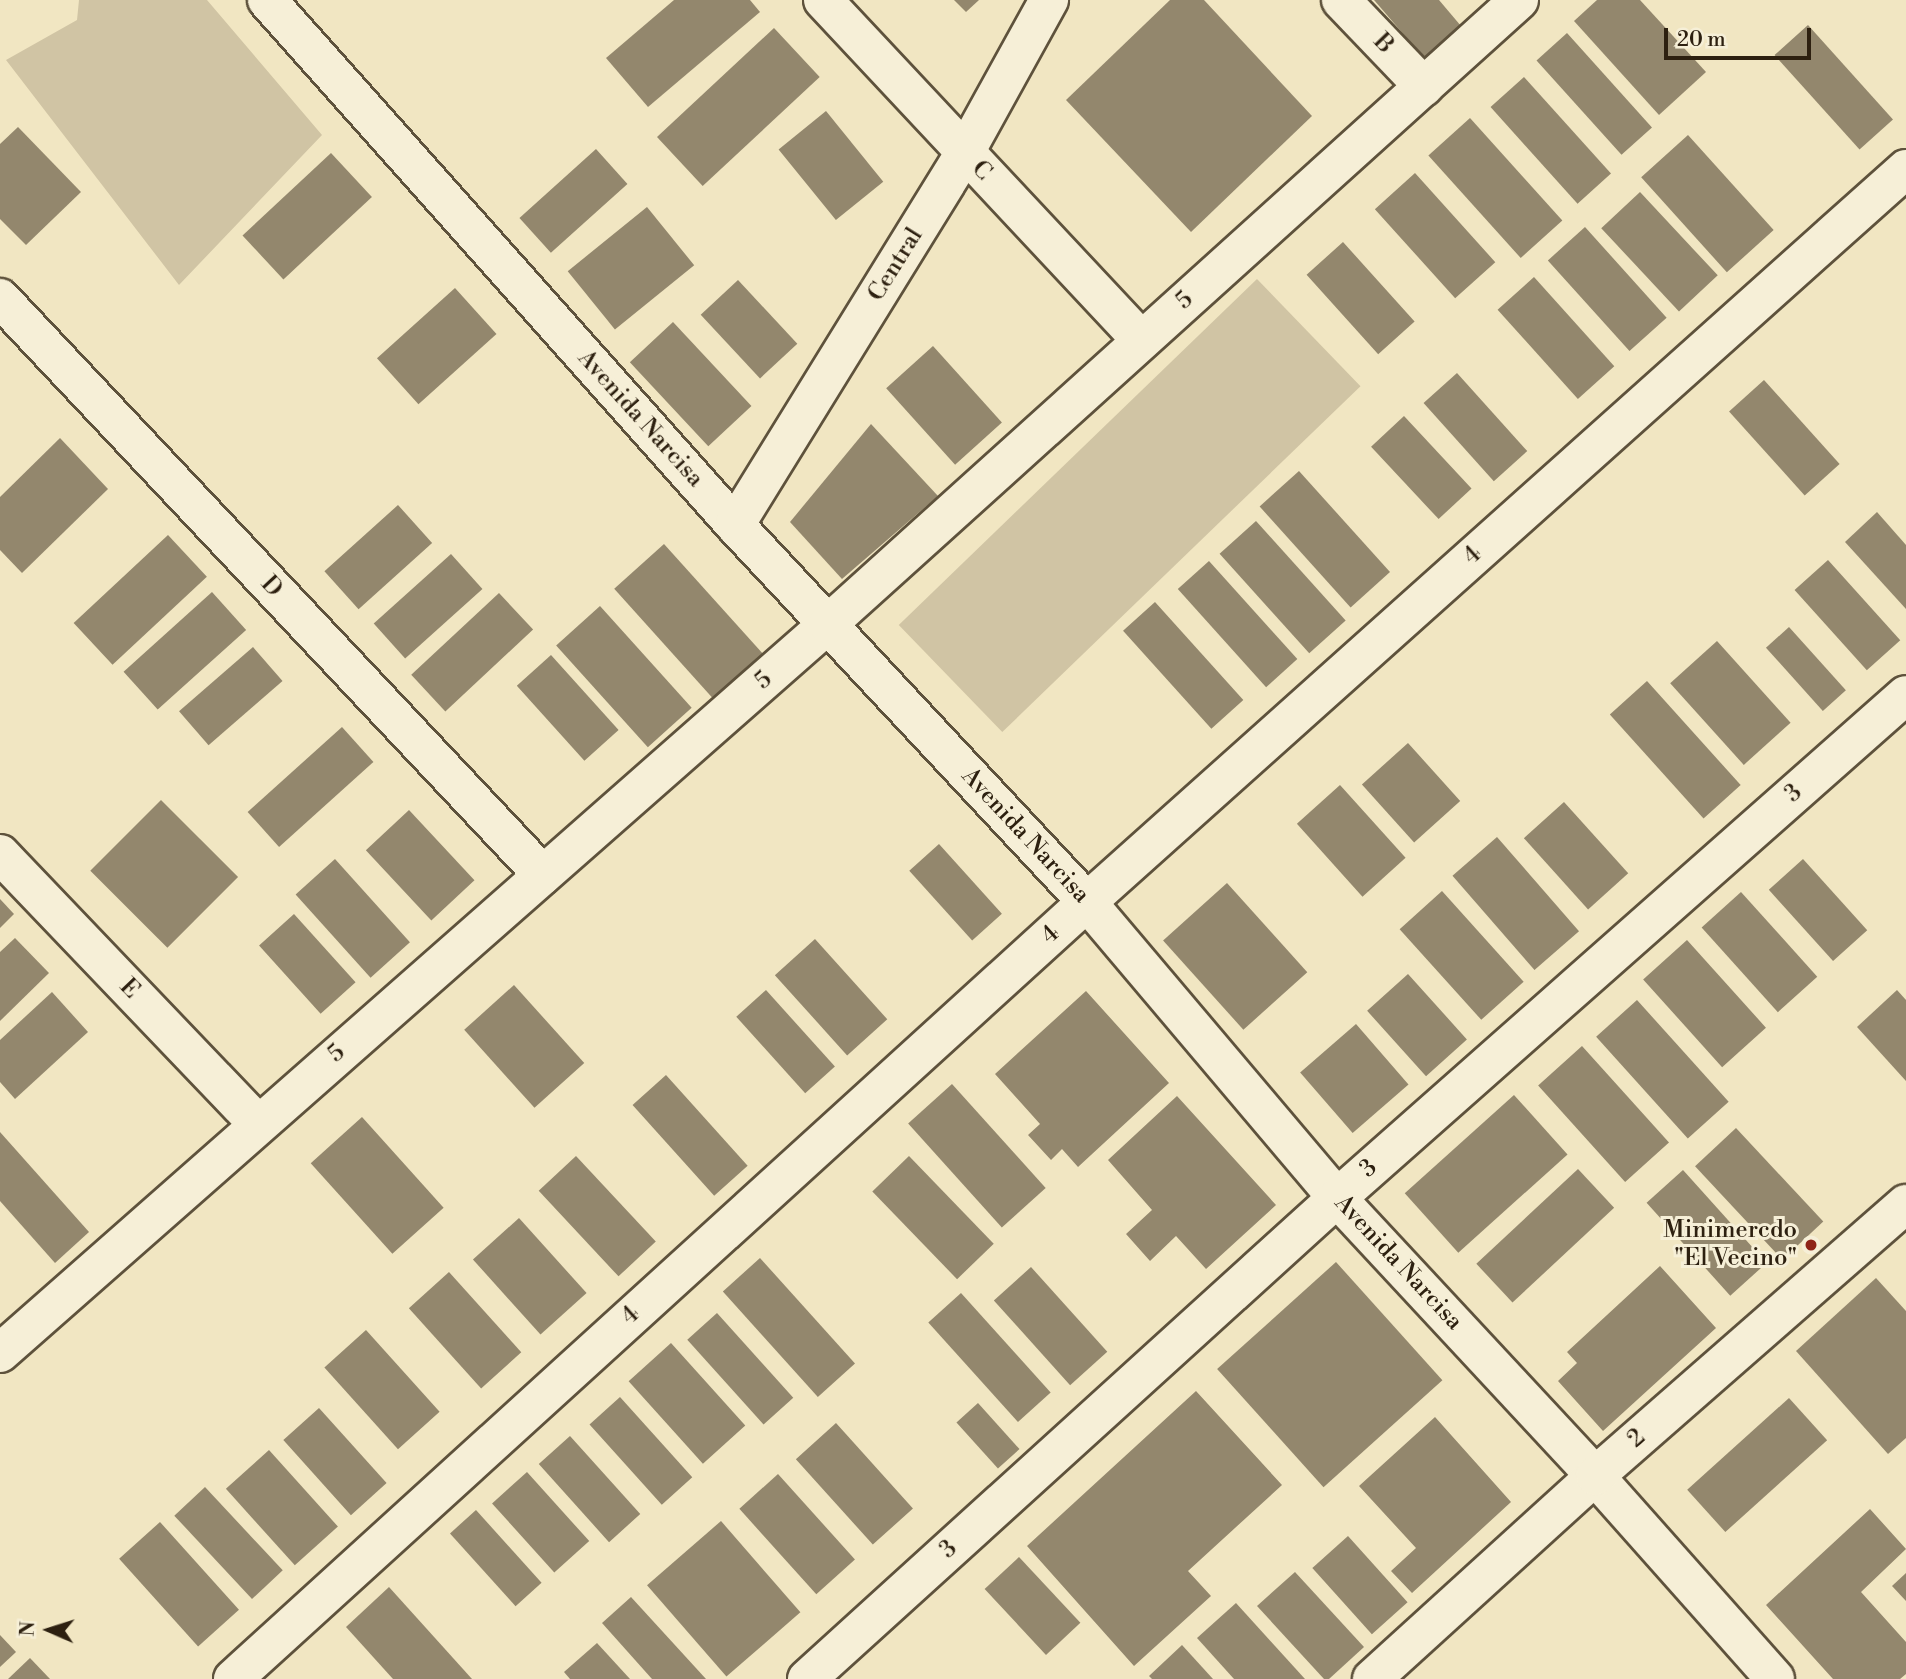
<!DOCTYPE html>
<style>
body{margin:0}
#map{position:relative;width:1906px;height:1679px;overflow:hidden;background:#f1e6c2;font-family:"Libre Bodoni",serif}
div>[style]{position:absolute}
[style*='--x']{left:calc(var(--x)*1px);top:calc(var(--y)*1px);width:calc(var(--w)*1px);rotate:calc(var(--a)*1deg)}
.green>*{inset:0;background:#d0c4a4;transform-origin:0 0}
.building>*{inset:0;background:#93876d;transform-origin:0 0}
.roads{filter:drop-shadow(2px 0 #5e523c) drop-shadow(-2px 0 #5e523c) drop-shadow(0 2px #5e523c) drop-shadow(0 -2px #5e523c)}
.minor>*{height:38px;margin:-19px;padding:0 19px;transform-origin:19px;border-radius:19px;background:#f6efd7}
.dots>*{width:19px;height:19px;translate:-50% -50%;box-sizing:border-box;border:4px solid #f6efd7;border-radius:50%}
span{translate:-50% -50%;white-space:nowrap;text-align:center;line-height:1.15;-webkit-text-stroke:6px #f6efd7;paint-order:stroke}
.street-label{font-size:24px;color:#2d2010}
.poi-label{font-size:24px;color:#2d2010}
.right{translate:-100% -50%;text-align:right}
.north{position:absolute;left:14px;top:1595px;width:70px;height:70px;-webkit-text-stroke:5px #f6efd7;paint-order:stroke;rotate:273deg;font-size:19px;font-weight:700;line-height:28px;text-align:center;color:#2d2010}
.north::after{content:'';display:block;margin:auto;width:24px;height:32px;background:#2d2010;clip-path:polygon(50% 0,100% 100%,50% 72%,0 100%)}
.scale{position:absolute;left:1664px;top:28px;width:147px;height:32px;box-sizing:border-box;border:4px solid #2d2010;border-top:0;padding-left:9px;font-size:21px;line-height:24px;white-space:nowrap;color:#2d2010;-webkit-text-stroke:5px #f6efd7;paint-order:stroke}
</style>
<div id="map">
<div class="green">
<i style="clip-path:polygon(79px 0,207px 0,322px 135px,179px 285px,6px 60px,77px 20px)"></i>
<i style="left:1257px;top:279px;width:149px;height:498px;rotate:46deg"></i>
</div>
<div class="building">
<i style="clip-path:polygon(674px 0,750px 0,760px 12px,648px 107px,606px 58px)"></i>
<i style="clip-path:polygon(954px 0,979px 0,966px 12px)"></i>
<i style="clip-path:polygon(1170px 0,1204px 0,1312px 116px,1191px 232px,1066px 100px)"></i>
<i style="clip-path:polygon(1374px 0,1439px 0,1461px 26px,1424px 58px)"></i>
<i style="clip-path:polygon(1597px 0,1640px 0,1706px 72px,1659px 115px,1574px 21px)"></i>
<i style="left:1808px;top:25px;width:127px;height:45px;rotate:48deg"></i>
<i style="left:774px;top:28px;width:67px;height:160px;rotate:47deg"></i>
<i style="left:1567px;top:33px;width:127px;height:41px;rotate:48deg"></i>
<i style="left:1524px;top:77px;width:130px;height:45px;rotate:48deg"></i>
<i style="left:826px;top:111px;width:91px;height:61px;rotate:51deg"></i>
<i style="left:1470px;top:118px;width:138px;height:56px;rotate:48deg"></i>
<i style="clip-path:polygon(18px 127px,81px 192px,26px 245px,0 219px,0 144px)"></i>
<i style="left:1688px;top:135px;width:128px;height:63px;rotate:48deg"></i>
<i style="left:596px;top:149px;width:47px;height:103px;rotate:48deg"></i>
<i style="left:331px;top:153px;width:60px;height:121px;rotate:47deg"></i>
<i style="left:1415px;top:173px;width:120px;height:54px;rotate:48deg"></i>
<i style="left:1640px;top:192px;width:114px;height:53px;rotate:47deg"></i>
<i style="left:647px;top:207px;width:75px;height:102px;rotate:51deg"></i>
<i style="left:1585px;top:227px;width:122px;height:50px;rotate:48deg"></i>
<i style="left:1343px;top:242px;width:107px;height:49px;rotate:48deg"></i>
<i style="left:1534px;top:277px;width:120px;height:49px;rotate:48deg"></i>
<i style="left:738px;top:280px;width:87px;height:51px;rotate:47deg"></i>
<i style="left:455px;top:288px;width:62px;height:105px;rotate:48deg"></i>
<i style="left:673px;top:322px;width:115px;height:59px;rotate:47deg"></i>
<i style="left:933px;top:346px;width:103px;height:63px;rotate:48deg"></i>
<i style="left:1457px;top:373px;width:105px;height:45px;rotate:48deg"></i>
<i style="left:1764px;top:380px;width:113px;height:47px;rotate:48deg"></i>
<i style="left:1404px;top:416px;width:99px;height:45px;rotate:47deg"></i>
<i style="clip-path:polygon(871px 424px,938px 496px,842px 579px,790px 522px)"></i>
<i style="clip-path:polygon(60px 438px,108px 489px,22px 573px,0 550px,0 497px)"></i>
<i style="left:1299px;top:471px;width:136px;height:53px;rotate:48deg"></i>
<i style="left:398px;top:505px;width:51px;height:99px;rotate:48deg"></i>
<i style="clip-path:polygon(1877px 512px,1906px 545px,1906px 609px,1845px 542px)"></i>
<i style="left:1256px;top:521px;width:134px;height:49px;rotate:48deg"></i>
<i style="left:168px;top:535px;width:57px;height:129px;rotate:47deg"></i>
<i style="left:664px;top:544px;width:153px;height:67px;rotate:48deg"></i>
<i style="left:451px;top:554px;width:47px;height:104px;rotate:48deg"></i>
<i style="left:1828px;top:560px;width:108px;height:45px;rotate:48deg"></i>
<i style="left:1209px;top:561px;width:132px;height:42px;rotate:48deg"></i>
<i style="left:212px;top:592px;width:51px;height:119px;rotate:48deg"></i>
<i style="left:499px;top:593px;width:50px;height:120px;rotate:47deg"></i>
<i style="left:1155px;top:602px;width:132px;height:43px;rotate:48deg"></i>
<i style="left:600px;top:606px;width:137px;height:59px;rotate:48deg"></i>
<i style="left:1789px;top:627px;width:85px;height:31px;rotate:48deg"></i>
<i style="left:1717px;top:641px;width:110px;height:63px;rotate:48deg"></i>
<i style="left:253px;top:647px;width:45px;height:98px;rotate:49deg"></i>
<i style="left:551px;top:655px;width:101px;height:46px;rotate:48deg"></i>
<i style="left:1647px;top:681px;width:140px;height:50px;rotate:48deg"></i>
<i style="left:342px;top:727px;width:47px;height:127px;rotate:48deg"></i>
<i style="left:1408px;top:743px;width:78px;height:62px;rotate:48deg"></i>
<i style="left:1340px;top:785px;width:98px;height:58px;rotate:48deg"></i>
<i style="left:161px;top:800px;width:109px;height:100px;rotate:45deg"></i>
<i style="left:1564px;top:802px;width:96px;height:54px;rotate:48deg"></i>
<i style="left:409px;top:810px;width:96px;height:59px;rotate:47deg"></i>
<i style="left:1497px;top:837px;width:125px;height:59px;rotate:49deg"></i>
<i style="left:939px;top:844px;width:94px;height:40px;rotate:48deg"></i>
<i style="left:335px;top:859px;width:112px;height:53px;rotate:48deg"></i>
<i style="left:1803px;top:859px;width:96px;height:46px;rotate:48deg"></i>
<i style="left:1227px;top:883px;width:120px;height:86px;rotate:48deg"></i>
<i style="left:1442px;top:891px;width:122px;height:57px;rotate:48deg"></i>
<i style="left:1741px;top:892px;width:114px;height:53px;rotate:48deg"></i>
<i style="clip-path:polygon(0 899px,14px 914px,0 928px)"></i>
<i style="left:294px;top:914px;width:92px;height:47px;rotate:48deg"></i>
<i style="clip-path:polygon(15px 938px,49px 973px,0 1021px,0 952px)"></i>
<i style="left:815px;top:939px;width:108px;height:54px;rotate:48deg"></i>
<i style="left:1687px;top:940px;width:118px;height:59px;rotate:48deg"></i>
<i style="left:1408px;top:974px;width:88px;height:55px;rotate:48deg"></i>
<i style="left:514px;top:985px;width:105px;height:67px;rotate:48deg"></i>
<i style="left:766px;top:990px;width:103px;height:40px;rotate:48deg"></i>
<i style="clip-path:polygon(1897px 990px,1906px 1000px,1906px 1081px,1857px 1027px)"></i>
<i style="clip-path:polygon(1086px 991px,1169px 1083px,1078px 1167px,1062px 1149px,1051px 1160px,1028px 1135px,1040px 1124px,995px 1074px)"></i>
<i style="clip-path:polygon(52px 992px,88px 1032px,15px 1099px,0 1082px,0 1040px)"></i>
<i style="left:1637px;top:1000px;width:137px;height:55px;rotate:48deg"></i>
<i style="left:1356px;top:1024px;width:80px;height:74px;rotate:49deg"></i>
<i style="left:1582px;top:1046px;width:130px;height:59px;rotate:48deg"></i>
<i style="left:666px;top:1075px;width:122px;height:45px;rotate:48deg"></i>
<i style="left:952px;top:1084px;width:140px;height:59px;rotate:48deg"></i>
<i style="left:1514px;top:1095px;width:80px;height:147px;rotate:48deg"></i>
<i style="clip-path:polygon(1177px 1096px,1276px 1205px,1206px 1269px,1176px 1236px,1150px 1261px,1126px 1234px,1152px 1210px,1108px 1160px)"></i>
<i style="left:362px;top:1117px;width:122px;height:69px;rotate:48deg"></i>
<i style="left:1736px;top:1128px;width:128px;height:56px;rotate:47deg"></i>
<i style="clip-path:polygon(0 1132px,89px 1232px,55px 1263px,0 1201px)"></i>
<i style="left:576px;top:1156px;width:117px;height:51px;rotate:47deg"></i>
<i style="left:909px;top:1156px;width:122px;height:51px;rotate:46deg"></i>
<i style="left:1578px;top:1169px;width:53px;height:139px;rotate:47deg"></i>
<i style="left:1683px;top:1170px;width:125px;height:49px;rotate:48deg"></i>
<i style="left:519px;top:1218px;width:101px;height:62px;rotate:48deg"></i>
<i style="left:760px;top:1258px;width:142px;height:50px;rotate:48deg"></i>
<i style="left:1336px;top:1262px;width:159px;height:160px;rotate:48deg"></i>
<i style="clip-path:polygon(1660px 1266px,1716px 1328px,1603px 1431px,1558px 1381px,1577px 1363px,1567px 1352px)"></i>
<i style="left:1031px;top:1267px;width:114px;height:50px;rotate:48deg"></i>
<i style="left:449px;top:1272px;width:108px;height:54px;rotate:48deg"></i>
<i style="clip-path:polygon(1876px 1278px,1906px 1311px,1906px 1438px,1888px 1454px,1796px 1351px)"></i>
<i style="left:961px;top:1293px;width:134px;height:44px;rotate:48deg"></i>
<i style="left:717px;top:1313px;width:114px;height:40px;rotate:48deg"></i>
<i style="left:366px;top:1330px;width:110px;height:56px;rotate:48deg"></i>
<i style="left:671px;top:1343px;width:111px;height:57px;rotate:48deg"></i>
<i style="clip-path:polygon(1196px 1391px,1282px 1485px,1188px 1571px,1211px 1596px,1134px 1666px,1027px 1546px)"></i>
<i style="left:620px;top:1397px;width:108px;height:41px;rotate:48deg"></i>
<i style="left:1789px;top:1398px;width:57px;height:137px;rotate:48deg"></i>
<i style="left:978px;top:1403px;width:62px;height:29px;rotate:48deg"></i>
<i style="left:319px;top:1408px;width:101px;height:48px;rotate:48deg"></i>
<i style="clip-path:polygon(1435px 1417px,1511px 1502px,1412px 1593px,1391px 1571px,1416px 1548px,1359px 1486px)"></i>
<i style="left:836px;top:1423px;width:115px;height:54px;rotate:48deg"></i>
<i style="left:570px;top:1436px;width:105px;height:42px;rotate:48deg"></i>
<i style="left:269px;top:1450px;width:103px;height:58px;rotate:48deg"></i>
<i style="left:527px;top:1472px;width:93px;height:47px;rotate:48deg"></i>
<i style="left:778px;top:1474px;width:115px;height:52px;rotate:48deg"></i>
<i style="left:205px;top:1487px;width:114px;height:42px;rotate:47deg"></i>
<i style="clip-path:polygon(1870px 1509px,1906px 1549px,1861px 1592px,1906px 1642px,1906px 1674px,1900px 1679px,1833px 1679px,1766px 1605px)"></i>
<i style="left:476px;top:1510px;width:98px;height:35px;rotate:48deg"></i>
<i style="left:721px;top:1521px;width:121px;height:98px;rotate:49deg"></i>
<i style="left:160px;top:1522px;width:118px;height:55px;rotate:48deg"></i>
<i style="left:1348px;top:1536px;width:89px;height:48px;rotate:48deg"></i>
<i style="left:1019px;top:1557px;width:90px;height:47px;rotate:47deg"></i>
<i style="clip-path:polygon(1295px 1572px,1364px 1647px,1329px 1679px,1324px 1679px,1257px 1606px)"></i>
<i style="clip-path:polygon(1906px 1573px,1906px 1601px,1892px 1586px)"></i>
<i style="clip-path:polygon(389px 1587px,472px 1679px,393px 1679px,346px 1627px)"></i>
<i style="clip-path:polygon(631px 1597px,706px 1679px,652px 1679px,602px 1623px)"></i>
<i style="clip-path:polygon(1236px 1603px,1305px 1679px,1234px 1679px,1197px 1638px)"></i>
<i style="clip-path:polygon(0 1635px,16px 1652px,0 1667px)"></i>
<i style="clip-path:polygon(597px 1643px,630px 1679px,570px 1679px,564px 1672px)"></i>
<i style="clip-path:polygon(1182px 1645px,1213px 1679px,1152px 1679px,1149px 1676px)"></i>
<i style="clip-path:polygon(30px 1658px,50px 1679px,8px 1679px)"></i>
</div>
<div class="roads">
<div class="minor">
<i style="--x:267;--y:0;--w:703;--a:48.29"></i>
<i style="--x:735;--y:525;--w:516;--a:46.96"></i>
<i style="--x:1087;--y:902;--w:387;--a:49.8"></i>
<i style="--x:1337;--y:1198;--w:379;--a:47.1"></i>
<i style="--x:1595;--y:1476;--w:271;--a:48.4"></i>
<i style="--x:823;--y:0;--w:466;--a:46.9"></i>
<i style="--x:1341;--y:0;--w:120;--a:46.3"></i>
<i style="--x:0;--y:298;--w:792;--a:46.74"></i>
<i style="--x:735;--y:525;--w:436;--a:-58.3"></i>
<i style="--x:964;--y:154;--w:176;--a:-61.1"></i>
<i style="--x:0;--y:854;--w:373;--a:46.3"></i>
<i style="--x:0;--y:1353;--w:1103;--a:-41.36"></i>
<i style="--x:828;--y:624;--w:931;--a:-42.08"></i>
<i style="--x:233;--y:1679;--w:1155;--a:-42.3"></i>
<i style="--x:1087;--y:902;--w:1099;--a:-41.83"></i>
<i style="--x:807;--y:1679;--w:716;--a:-42.23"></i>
<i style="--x:1337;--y:1198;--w:759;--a:-41.48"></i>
<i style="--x:1372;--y:1679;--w:302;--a:-42.3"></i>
<i style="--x:1595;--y:1476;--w:413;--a:-41.2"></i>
</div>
</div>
<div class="dots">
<i style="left:1811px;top:1245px;background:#8f2418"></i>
</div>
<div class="street-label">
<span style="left:1383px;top:44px;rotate:46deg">B</span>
<span style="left:981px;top:171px;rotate:46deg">C</span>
<span style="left:896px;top:265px;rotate:-58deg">Central</span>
<span style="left:1185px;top:301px;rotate:-42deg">5</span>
<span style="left:640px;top:419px;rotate:48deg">Avenida Narcisa</span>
<span style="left:1473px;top:556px;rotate:-42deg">4</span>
<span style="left:271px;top:587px;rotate:47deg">D</span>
<span style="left:764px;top:681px;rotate:-41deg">5</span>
<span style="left:1794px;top:794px;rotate:-41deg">3</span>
<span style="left:1025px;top:836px;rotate:47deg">Avenida Narcisa</span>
<span style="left:1051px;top:935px;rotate:-42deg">4</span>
<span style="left:129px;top:989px;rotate:46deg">E</span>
<span style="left:337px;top:1054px;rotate:-41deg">5</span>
<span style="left:1369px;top:1169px;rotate:-41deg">3</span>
<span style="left:1398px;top:1263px;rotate:47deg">Avenida Narcisa</span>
<span style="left:631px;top:1316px;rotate:-42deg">4</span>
<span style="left:1637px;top:1439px;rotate:-41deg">2</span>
<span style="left:949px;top:1550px;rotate:-42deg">3</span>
</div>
<div class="poi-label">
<span class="right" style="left:1797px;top:1245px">Minimercdo<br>"El Vecino"</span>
</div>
<div class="north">N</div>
<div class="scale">20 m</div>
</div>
